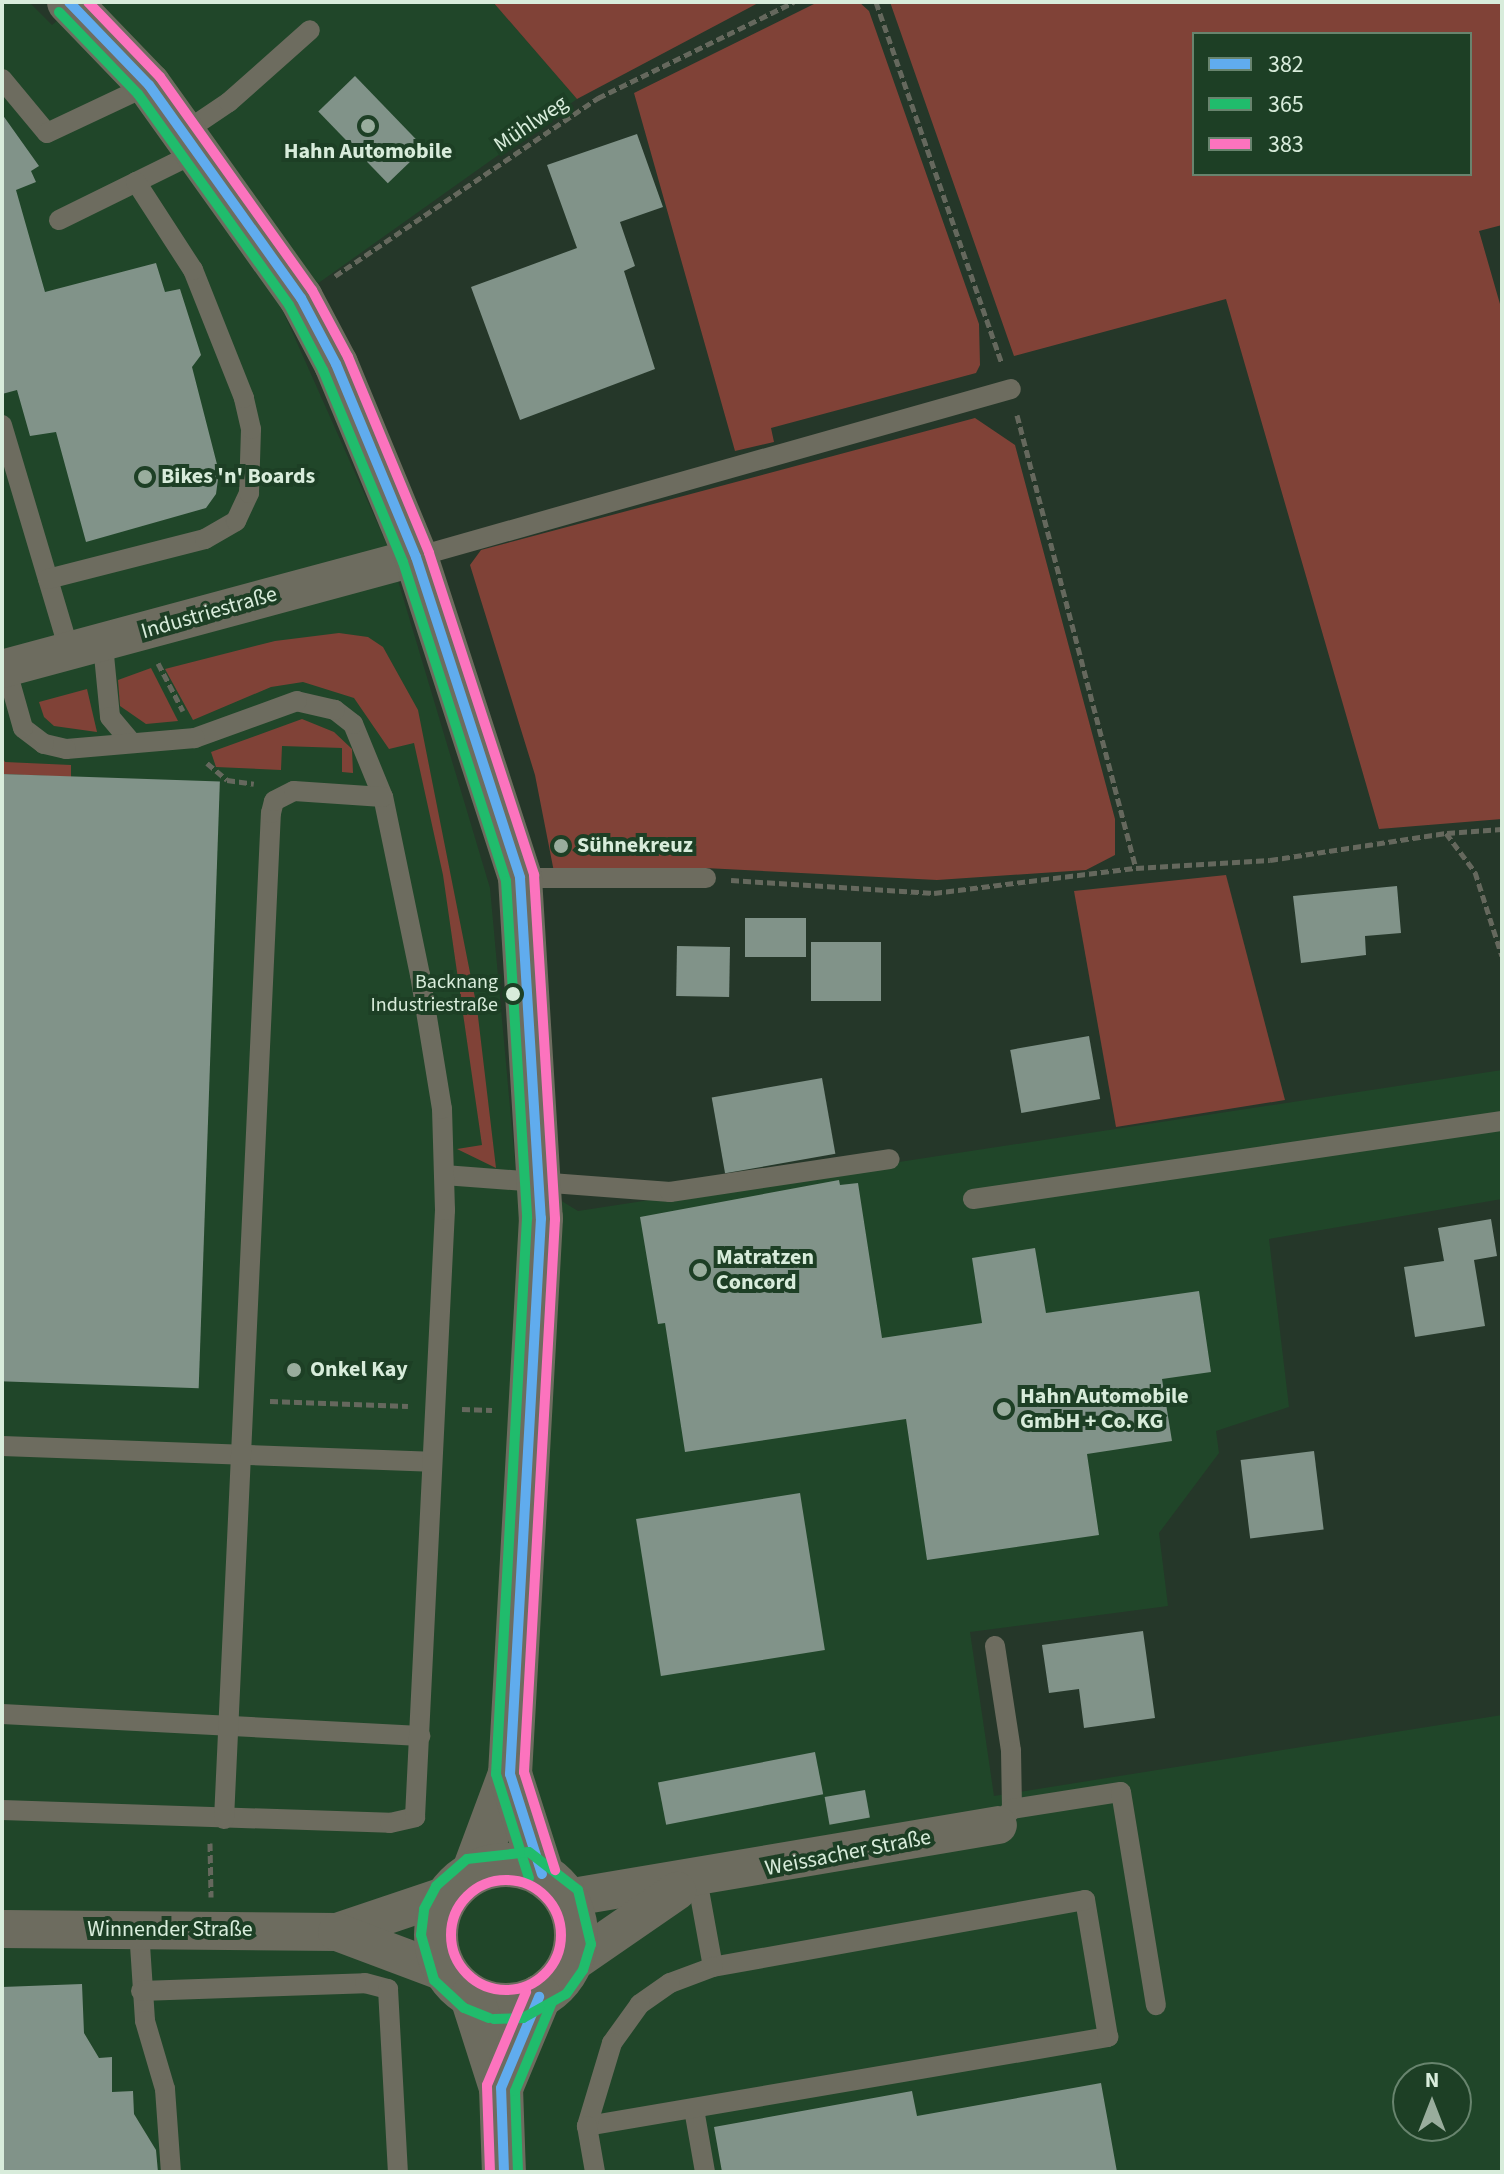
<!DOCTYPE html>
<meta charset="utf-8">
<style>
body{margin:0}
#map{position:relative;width:1504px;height:2174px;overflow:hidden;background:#253729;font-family:"Source Sans 3",sans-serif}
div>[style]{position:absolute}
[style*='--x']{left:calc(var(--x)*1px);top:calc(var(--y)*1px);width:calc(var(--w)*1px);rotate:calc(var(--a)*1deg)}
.built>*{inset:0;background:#204629}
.green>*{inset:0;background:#804237}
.building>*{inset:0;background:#819389;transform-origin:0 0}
.path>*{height:5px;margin-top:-2.5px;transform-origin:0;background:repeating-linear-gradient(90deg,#65685d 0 8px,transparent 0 12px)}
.service>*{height:20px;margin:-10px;padding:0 10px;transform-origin:10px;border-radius:10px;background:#6d6c5f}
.minor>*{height:38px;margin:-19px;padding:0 19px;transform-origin:19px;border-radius:19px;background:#6d6c5f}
.tertiary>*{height:44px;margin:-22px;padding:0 22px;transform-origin:22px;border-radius:22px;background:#6d6c5f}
.tertiary>.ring{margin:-22px;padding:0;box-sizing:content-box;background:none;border:44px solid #6d6c5f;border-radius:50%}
.bus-1>*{height:10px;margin:-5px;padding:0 5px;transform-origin:5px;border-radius:5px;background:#60acee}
.bus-2>*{height:10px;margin:-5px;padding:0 5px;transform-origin:5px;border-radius:5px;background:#20bc6c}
.bus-3>*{height:10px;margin:-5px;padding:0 5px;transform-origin:5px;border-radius:5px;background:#fc73be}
.bus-3>.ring{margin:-5px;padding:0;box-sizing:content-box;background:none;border:10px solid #fc73be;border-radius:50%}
.dots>*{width:22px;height:22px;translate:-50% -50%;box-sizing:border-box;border:4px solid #1d3f25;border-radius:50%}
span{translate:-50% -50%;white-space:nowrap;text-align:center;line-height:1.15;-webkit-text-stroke:8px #1d3f25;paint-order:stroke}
.bus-label{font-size:20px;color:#d8ecdb}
.right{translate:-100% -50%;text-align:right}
.street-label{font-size:22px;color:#d8ecdb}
.poi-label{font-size:22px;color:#d8ecdb;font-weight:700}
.left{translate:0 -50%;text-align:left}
.frame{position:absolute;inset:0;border:4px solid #d8ecdb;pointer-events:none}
.legend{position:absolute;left:1192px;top:32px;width:280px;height:144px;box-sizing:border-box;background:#1d3f25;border:2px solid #68846e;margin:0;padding:10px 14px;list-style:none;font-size:24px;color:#d8ecdb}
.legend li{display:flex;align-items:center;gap:16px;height:40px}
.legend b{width:40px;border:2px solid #68846e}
.north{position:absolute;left:1392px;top:2062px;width:80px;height:80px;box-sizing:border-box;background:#1d3f25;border:2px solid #68846e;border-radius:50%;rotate:0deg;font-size:22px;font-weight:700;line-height:32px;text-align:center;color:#d8ecdb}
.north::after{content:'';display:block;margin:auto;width:28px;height:36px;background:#99ad9d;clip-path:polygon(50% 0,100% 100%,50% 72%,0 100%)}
</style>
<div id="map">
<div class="built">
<i style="clip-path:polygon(evenodd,2px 2px,29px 2px,52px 25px,79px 2px,493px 2px,577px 99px,282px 309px,388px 547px,490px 888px,516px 1173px,578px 1211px,1502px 1070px,1502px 1199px,1269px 1239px,1289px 1407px,1216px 1431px,1219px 1453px,1159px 1533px,1168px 1606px,970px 1632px,994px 1796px,1502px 1715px,1502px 2172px,2px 2172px,2px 2px,1408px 2078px,1456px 2078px,1456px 2126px,1408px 2126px,1408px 2078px)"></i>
</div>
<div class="green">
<i style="clip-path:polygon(493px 2px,760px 2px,577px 99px)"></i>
<i style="clip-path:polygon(818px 2px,859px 2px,869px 11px,979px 324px,980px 365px,976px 373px,771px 428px,774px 442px,735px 451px,634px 93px)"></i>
<i style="clip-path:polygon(evenodd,890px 2px,1502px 2px,1502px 225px,1479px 231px,1502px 311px,1502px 819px,1379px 829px,1226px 299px,1014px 356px,890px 2px,1194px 34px,1470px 34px,1470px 174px,1194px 174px,1194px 34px)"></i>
<i style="clip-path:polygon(975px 418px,1015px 445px,1115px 819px,1115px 855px,1086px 870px,937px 880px,705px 868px,554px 872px,535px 775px,470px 565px,481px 550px)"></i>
<i style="clip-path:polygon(339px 633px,368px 637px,383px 647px,418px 710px,477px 1008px,496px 1168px,457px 1149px,482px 1145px,443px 875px,414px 743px,389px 749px,354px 698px,303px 682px,271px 687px,193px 720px,165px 669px,275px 641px)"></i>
<i style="clip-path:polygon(151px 668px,178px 721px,146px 724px,120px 706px,118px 680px)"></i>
<i style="clip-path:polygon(87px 689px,97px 732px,54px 726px,44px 717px,39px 702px)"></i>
<i style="clip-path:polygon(302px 719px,334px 732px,352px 749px,353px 773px,342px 772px,342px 748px,282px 746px,281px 770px,216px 767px,211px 752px)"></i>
<i style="clip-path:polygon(2px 756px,5px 762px,71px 765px,71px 777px,2px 774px)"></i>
<i style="clip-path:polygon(1226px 875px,1285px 1100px,1116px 1127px,1074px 891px)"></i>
</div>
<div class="building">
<i style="left:355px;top:76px;width:100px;height:51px;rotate:46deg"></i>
<i style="clip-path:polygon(2px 114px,39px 166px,31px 171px,36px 182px,16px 190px,45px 292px,156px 263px,165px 292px,180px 289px,201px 355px,192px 367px,219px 472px,216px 494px,206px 508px,86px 542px,56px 432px,30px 436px,17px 390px,2px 394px)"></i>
<i style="clip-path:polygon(637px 134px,663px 207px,620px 222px,635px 266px,624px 271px,655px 369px,520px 420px,471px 287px,577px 248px,547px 165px)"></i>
<i style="left:2px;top:774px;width:218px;height:607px;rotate:2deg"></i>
<i style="clip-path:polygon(1397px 886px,1401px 933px,1365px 936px,1366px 955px,1301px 963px,1293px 896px)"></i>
<i style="left:745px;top:918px;width:61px;height:39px"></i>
<i style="left:811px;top:942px;width:70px;height:59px"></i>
<i style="left:677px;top:946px;width:53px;height:50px;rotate:1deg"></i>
<i style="left:1089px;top:1036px;width:64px;height:80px;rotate:80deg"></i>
<i style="left:822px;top:1078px;width:77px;height:112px;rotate:80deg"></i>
<i style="clip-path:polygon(839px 1180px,840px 1185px,858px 1183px,882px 1338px,982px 1323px,972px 1258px,1035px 1248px,1046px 1313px,1199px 1291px,1211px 1372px,1162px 1379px,1172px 1441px,1087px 1454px,1099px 1535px,927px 1560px,906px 1419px,685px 1452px,665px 1323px,658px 1324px,640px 1217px)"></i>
<i style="clip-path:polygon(1491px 1219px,1497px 1256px,1474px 1260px,1485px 1326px,1415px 1337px,1404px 1267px,1444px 1261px,1438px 1228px)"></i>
<i style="left:1314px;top:1451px;width:79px;height:74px;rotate:83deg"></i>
<i style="left:800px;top:1493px;width:159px;height:166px;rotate:81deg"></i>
<i style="clip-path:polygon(1143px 1631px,1155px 1718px,1084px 1728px,1079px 1689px,1049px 1693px,1042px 1645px)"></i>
<i style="left:815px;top:1752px;width:43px;height:160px;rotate:79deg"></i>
<i style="left:865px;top:1790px;width:28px;height:41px;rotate:80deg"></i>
<i style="clip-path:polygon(82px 1984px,84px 2033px,99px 2058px,112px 2057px,112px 2092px,133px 2091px,134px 2114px,156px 2150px,158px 2172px,2px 2172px,2px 1987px)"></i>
<i style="clip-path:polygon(1101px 2083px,1117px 2172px,722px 2172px,714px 2127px,912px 2091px,917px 2116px)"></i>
</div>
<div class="path">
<i style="--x:876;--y:2;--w:382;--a:70.8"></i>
<i style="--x:335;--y:276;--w:318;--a:-34.1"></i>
<i style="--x:598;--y:98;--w:218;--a:-26.1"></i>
<i style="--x:1017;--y:415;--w:468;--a:75.3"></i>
<i style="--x:158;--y:663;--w:54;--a:62.5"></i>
<i style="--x:207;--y:763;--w:26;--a:40"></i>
<i style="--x:227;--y:780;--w:27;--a:8"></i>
<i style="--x:1447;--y:833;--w:55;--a:-4.2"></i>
<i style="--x:731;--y:880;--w:203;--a:3.7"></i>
<i style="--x:934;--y:893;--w:204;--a:-7.1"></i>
<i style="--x:1136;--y:868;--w:134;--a:-3.4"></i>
<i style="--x:1270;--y:860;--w:178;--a:-8.7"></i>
<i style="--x:1446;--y:833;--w:49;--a:53.4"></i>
<i style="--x:1475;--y:872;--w:88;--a:72.2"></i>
<i style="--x:270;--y:1401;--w:138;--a:2.1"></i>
<i style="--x:462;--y:1409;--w:30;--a:2"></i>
<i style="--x:210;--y:1843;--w:54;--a:88.9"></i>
</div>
<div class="service">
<i style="--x:2;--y:79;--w:70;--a:50.2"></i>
<i style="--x:47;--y:133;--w:113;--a:-25.2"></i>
<i style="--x:183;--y:133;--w:55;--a:-34"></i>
<i style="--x:229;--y:102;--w:108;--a:-41.6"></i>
<i style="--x:59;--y:220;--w:154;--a:-26.2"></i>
<i style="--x:2;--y:425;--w:238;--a:73.4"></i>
<i style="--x:416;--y:557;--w:618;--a:-15.77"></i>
<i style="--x:48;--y:579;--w:162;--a:-14.3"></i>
<i style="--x:205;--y:539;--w:36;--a:-30"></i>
<i style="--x:236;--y:521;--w:31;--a:-65"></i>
<i style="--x:249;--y:493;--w:64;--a:-88.2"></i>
<i style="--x:251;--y:429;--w:32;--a:-103"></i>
<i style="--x:244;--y:398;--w:138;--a:-111.7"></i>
<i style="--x:193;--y:270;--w:105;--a:-122.9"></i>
<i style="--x:103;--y:645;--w:72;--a:84.4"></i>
<i style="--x:110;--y:717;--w:34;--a:50"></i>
<i style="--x:520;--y:878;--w:186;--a:0"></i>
<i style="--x:444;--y:1175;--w:227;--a:4.3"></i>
<i style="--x:670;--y:1192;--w:222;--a:-8.5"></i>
<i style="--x:973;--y:1199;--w:535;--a:-8.39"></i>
<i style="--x:2;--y:1446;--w:429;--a:2.1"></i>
<i style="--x:995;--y:1646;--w:106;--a:81.3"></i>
<i style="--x:1011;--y:1751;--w:58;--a:89"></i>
<i style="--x:2;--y:1714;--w:419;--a:3"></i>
<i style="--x:2;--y:1810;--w:388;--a:1.9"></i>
<i style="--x:390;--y:1823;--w:26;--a:-13"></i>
<i style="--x:415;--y:1817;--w:608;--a:-87.17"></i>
<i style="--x:445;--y:1210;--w:101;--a:-91.7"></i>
<i style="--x:442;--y:1109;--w:136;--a:-99.3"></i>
<i style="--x:420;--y:975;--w:182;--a:-101.7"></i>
<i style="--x:383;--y:797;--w:79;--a:-112.3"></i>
<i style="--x:353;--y:724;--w:23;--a:-142"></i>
<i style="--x:335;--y:710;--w:39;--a:-167"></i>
<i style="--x:297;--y:701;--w:109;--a:160.1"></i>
<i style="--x:195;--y:738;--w:129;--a:175.1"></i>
<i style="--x:66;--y:749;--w:23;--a:-167"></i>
<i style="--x:44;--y:744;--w:26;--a:-143"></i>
<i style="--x:23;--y:728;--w:62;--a:-105.8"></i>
<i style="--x:224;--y:1819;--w:1007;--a:-87.33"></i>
<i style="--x:271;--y:813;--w:12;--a:-76"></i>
<i style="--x:274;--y:801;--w:22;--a:-27"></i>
<i style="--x:294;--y:791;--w:89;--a:3.9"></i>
<i style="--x:998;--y:1825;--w:21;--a:-49"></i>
<i style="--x:1012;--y:1809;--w:110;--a:-8.9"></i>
<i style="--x:1121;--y:1792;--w:216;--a:80.7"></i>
<i style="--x:697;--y:1879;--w:89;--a:79.7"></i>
<i style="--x:139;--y:1930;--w:91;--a:86.2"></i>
<i style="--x:145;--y:2021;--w:71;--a:73.6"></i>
<i style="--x:165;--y:2089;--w:83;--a:85.9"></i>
<i style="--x:141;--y:1991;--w:224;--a:-2"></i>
<i style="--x:365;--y:1983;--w:24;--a:15"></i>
<i style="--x:388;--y:1989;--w:183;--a:86.9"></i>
<i style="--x:694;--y:2109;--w:64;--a:80.1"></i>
<i style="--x:587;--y:2126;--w:529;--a:-9.69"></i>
<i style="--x:1108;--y:2037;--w:139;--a:-99.5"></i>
<i style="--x:1085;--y:1900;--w:378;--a:169.8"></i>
<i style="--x:713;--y:1967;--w:46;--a:159.6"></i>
<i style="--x:670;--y:1983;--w:37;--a:145"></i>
<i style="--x:640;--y:2004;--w:48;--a:125.7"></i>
<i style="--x:612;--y:2043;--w:87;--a:106.8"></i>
<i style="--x:587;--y:2126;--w:47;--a:80.1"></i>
</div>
<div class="minor">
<i style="--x:2;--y:669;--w:429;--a:-15.1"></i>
<i style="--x:567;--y:1898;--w:437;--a:-9.6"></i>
<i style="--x:2;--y:1929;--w:335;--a:0.5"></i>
<i style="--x:337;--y:1932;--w:116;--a:-18.6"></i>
<i style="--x:337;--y:1932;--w:116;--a:20.6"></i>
<i style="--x:571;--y:1964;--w:129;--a:-34.6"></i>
</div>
<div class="tertiary">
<i style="--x:69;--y:2;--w:115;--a:46.1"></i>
<i style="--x:149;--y:85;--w:262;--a:54.5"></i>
<i style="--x:301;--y:298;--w:75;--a:62.1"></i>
<i style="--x:336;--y:364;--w:209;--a:67.5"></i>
<i style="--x:416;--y:557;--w:337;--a:72"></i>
<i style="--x:520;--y:878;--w:341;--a:86.5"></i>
<i style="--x:541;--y:1218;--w:557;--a:93.19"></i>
<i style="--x:510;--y:1774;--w:103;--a:110.4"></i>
<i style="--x:510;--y:1774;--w:105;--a:72.3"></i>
<i class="ring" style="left:436px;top:1865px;width:96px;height:96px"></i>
<i style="--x:472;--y:1997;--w:96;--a:72.3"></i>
<i style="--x:501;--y:2088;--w:84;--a:88"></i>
<i style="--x:501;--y:2088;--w:99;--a:-67.3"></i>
</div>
<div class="bus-1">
<i style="--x:69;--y:2;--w:115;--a:46.1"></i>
<i style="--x:149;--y:85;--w:262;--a:54.5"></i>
<i style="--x:301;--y:298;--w:75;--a:62.1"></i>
<i style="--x:336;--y:364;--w:209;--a:67.5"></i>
<i style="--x:416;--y:557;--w:337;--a:72"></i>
<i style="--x:520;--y:878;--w:341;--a:86.5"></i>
<i style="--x:541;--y:1218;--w:557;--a:93.19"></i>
<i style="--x:510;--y:1774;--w:105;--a:72.3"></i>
<i style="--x:504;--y:2172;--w:84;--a:-92"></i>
<i style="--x:501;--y:2088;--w:99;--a:-67.3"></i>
</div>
<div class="bus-2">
<i style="--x:59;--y:12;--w:114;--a:46.1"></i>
<i style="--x:138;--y:94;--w:259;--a:54.4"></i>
<i style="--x:289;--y:305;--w:73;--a:62.4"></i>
<i style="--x:323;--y:370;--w:208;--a:67.4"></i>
<i style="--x:403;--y:562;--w:335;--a:72.1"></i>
<i style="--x:506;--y:881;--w:338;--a:86.4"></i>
<i style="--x:527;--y:1218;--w:557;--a:93.19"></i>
<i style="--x:496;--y:1774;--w:109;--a:72.4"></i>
<i style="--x:489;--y:2018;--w:27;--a:-158"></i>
<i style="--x:464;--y:2008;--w:41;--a:-137"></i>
<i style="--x:434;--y:1980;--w:47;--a:-106.1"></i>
<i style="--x:421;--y:1935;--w:26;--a:-83"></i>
<i style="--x:424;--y:1909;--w:26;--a:-62"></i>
<i style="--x:436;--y:1886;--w:41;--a:-41.1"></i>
<i style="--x:467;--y:1859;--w:62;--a:-6.4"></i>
<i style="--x:529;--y:1852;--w:62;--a:37.8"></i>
<i style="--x:578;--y:1890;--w:56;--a:76.5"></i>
<i style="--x:591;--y:1944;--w:27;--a:107"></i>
<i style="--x:583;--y:1970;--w:29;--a:125"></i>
<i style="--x:566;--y:1994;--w:49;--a:150.8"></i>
<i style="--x:523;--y:2018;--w:29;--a:178"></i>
<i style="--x:518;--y:2172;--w:81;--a:-92.1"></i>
<i style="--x:515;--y:2091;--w:96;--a:-67.4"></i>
</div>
<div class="bus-3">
<i style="--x:88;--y:2;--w:104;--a:46.2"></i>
<i style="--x:160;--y:77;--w:262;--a:54.5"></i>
<i style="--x:312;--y:290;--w:76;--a:61.8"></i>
<i style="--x:348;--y:357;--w:212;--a:67.5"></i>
<i style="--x:429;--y:553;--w:339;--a:71.9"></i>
<i style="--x:534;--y:875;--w:345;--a:86.5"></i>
<i style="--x:555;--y:1219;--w:554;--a:93.21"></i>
<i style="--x:524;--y:1772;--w:103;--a:72.4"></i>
<i class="ring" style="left:451px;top:1880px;width:100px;height:100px"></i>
<i style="--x:490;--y:2172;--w:87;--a:-92"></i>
<i style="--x:487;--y:2085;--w:101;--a:-67.2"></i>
</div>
<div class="dots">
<i style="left:368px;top:126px;background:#99ad9d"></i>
<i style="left:145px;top:477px;background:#99ad9d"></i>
<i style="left:561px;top:846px;background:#99ad9d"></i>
<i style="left:513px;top:994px;background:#d8ecdb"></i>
<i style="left:700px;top:1270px;background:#99ad9d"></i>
<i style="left:294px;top:1370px;background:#99ad9d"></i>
<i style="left:1004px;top:1409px;background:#99ad9d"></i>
</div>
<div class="bus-label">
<span class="right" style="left:498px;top:994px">Backnang<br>Industriestraße</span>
</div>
<div class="street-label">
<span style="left:531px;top:124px;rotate:-34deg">Mühlweg</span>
<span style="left:209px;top:613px;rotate:-16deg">Industriestraße</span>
<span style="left:848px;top:1853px;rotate:-11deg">Weissacher Straße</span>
<span style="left:170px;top:1930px">Winnender Straße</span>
</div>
<div class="poi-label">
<span style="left:368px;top:152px">Hahn Automobile</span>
<span class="left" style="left:161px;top:477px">Bikes 'n' Boards</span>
<span class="left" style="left:577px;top:846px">Sühnekreuz</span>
<span class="left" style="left:716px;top:1270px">Matratzen<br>Concord</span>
<span class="left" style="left:310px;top:1370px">Onkel Kay</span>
<span class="left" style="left:1020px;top:1409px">Hahn Automobile<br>GmbH + Co. KG</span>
</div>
<div class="frame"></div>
<ul class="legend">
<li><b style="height:10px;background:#60acee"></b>382</li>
<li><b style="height:10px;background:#20bc6c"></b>365</li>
<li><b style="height:10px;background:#fc73be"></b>383</li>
</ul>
<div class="north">N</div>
</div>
